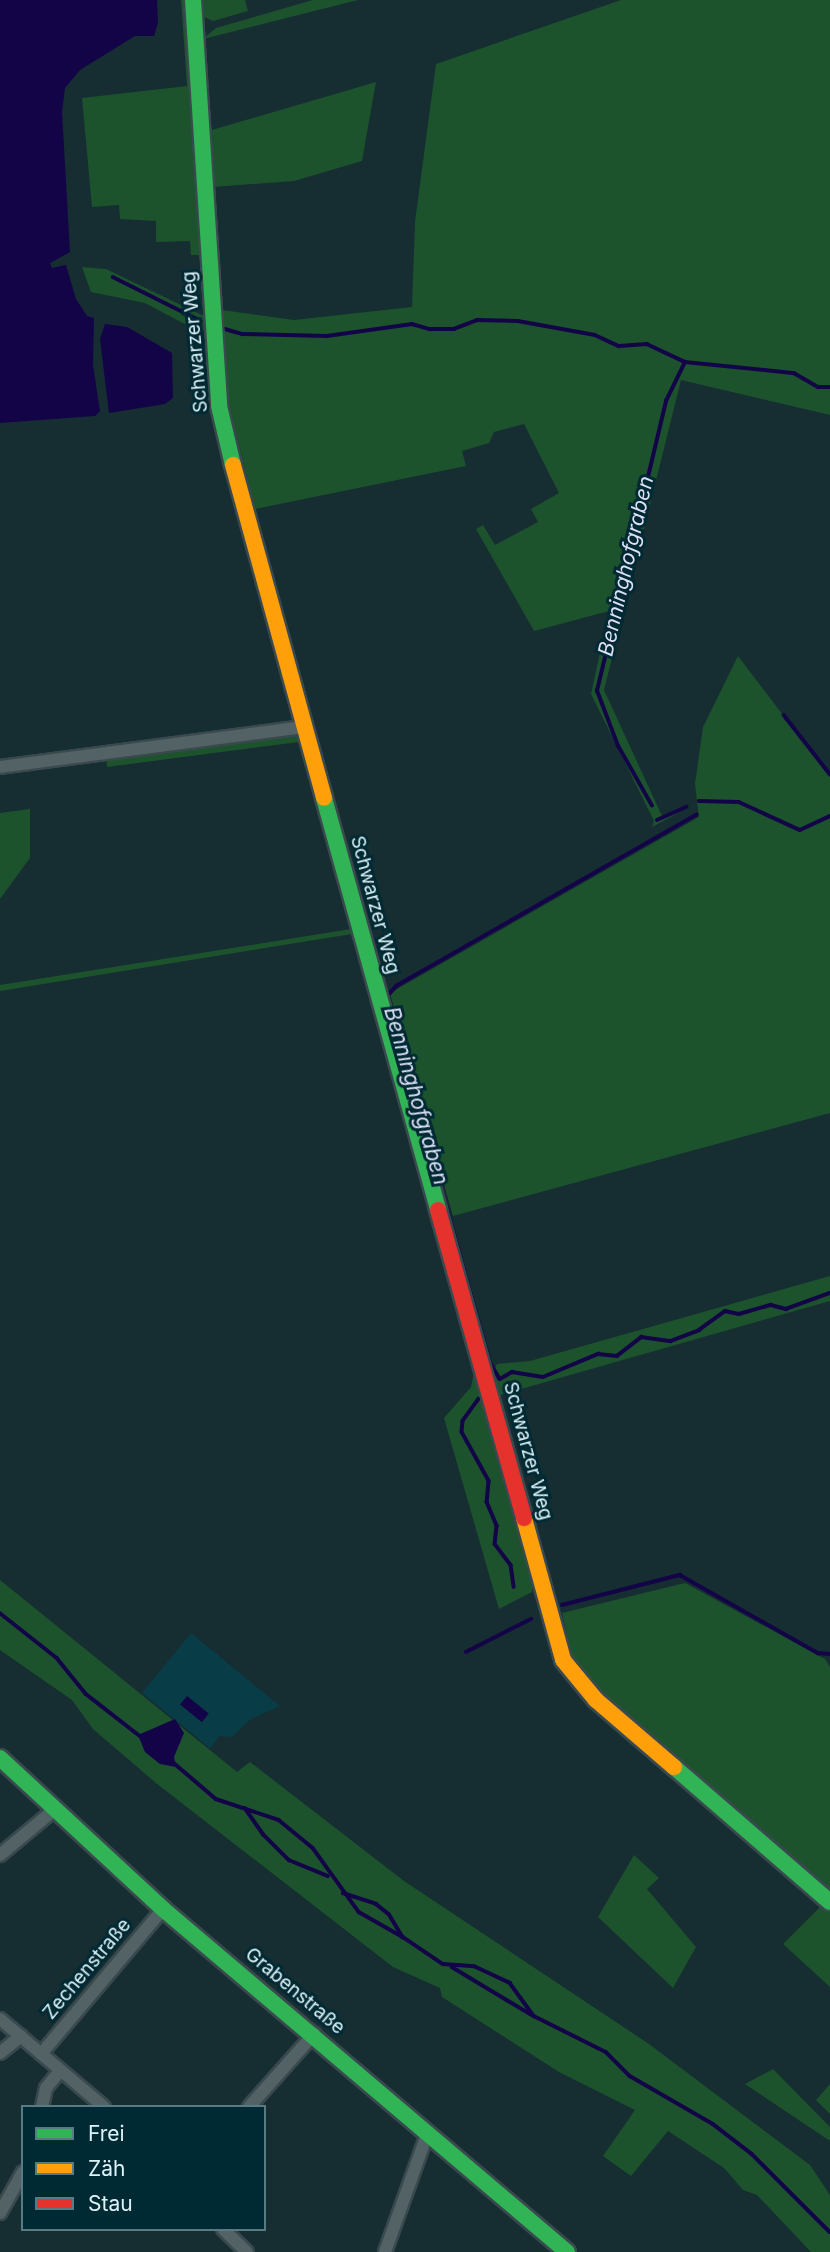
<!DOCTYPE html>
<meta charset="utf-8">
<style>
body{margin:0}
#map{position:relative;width:830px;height:2252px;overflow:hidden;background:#162d32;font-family:Inter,sans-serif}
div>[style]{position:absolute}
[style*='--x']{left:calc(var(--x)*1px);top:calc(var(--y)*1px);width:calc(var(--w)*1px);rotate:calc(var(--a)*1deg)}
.built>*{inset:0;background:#083c46}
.green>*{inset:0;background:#1c532d}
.water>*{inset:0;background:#130448;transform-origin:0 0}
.stream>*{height:3.5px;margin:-1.75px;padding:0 1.75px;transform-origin:1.75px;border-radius:1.75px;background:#130448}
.roads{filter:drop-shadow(2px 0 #39494e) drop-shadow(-2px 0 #39494e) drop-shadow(0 2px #39494e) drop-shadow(0 -2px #39494e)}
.street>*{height:12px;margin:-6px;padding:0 6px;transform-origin:6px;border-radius:6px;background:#526265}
.fast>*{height:16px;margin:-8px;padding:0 8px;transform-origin:8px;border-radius:8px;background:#30b455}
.slow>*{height:16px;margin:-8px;padding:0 8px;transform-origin:8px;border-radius:8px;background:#ff9f0a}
.jam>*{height:16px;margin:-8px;padding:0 8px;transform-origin:8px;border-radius:8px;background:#e5322d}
span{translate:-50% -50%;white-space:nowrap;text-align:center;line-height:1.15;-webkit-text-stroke:6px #002a33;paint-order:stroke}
.street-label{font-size:19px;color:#ddf2f8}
.water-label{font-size:21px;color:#dddff6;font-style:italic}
.legend{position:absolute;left:21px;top:2105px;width:245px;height:126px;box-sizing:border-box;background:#002a33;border:2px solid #587a82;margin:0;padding:9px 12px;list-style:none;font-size:21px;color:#ddf2f8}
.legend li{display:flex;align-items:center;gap:14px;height:35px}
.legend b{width:35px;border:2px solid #587a82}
</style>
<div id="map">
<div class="built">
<i style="clip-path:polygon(191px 1633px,280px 1706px,251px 1719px,232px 1737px,220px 1736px,210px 1748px,142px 1693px)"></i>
</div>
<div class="green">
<i style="clip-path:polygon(181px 0,187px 0,204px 253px,200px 255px,191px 255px,190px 241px,156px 242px,156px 221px,120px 219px,119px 205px,92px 207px,82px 98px,187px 86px)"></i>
<i style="clip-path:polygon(196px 0,245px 0,248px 11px,213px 21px,197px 14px)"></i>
<i style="clip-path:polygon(313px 0,358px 0,203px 39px,216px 28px)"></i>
<i style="clip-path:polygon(621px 0,830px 0,830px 415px,681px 380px,604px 690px,662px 816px,687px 808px,652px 827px,654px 821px,591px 694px,609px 611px,534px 631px,476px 529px,483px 525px,495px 545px,538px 522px,531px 509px,559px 493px,524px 424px,494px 432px,489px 443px,462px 451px,466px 466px,255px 509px,229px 405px,222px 310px,294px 320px,412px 307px,415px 222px,436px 64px)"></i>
<i style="clip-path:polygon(376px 82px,362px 161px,294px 181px,213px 187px,212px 130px)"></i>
<i style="clip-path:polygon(200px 264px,206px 266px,215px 405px,295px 719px,293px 723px,0 763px,0 759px,293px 721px,213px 422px,205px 330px,198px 331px,145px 303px,91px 292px,82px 267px,106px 269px,204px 316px)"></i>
<i style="clip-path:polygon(256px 515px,269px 567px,384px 978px,379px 978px,252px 519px)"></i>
<i style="clip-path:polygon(738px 656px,830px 777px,830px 1113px,453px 1216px,390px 993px,699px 817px,695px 784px,703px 727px)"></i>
<i style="clip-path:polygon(296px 733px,301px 734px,535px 1573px,532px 1592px,499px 1609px,444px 1418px,471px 1387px,474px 1373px,352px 934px,0 991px,0 985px,351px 929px,299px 742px,107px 767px,106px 757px)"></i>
<i style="clip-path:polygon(30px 809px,30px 858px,0 899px,0 813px)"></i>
<i style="clip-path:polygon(830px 1276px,830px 1301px,500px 1395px,493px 1372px,497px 1364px,530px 1361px)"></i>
<i style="clip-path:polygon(0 1580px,237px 1772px,250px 1762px,404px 1881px,649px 2044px,810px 2165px,830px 2195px,830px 2252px,811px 2252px,757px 2195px,743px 2190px,724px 2168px,668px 2131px,631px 2176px,603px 2156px,635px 2110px,559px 2072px,442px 1997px,440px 1988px,393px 1967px,156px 1783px,93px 1729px,72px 1700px,0 1650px)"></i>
<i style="clip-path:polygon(685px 1583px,825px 1659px,830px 1667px,830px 1890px,604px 1694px,572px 1657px,562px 1613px)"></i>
<i style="clip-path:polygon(634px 1855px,659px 1878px,647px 1889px,696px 1947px,673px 1988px,598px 1917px)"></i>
<i style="clip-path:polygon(822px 1905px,830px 1912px,830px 1987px,783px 1944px)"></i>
<i style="clip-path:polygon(773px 2069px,830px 2127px,830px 2141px,745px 2084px)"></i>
<i style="clip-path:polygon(830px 2084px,830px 2114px,816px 2100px)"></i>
</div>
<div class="water">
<i style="clip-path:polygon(0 0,157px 0,158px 23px,154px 36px,135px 36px,80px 70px,65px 88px,62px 112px,70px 252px,50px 263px,52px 268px,66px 265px,76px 299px,87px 316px,94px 318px,93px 365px,100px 411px,95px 416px,0 423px)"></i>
<i style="clip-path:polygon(105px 324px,127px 327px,172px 353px,173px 398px,165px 404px,109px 413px,100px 339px)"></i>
<i style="left:187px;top:1696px;width:28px;height:11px;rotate:39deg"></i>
<i style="clip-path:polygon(175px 1719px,184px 1733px,174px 1757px,176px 1767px,160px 1764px,145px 1752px,138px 1735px)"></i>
</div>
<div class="stream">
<i style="--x:113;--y:277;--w:98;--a:26.6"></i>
<i style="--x:225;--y:329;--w:18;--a:16"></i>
<i style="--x:242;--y:334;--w:85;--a:1.3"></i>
<i style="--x:327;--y:336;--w:86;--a:-8"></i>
<i style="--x:412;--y:324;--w:19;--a:16"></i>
<i style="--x:430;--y:329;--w:24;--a:0"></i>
<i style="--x:454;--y:329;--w:25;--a:-21"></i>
<i style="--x:477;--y:320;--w:41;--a:1.4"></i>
<i style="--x:518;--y:321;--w:78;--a:10.3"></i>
<i style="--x:595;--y:335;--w:26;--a:25"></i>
<i style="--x:619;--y:346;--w:28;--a:-4"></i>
<i style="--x:647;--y:344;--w:42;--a:25.3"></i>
<i style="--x:685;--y:362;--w:110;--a:5.8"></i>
<i style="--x:794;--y:373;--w:28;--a:30"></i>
<i style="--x:818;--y:387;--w:12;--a:0"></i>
<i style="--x:784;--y:715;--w:75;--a:52.1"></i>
<i style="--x:699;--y:801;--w:40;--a:1.4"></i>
<i style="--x:739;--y:802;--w:67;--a:24.7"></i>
<i style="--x:800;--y:830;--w:33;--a:-25"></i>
<i style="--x:652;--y:806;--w:69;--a:-119.5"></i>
<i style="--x:618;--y:746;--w:59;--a:-110.9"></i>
<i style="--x:597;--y:691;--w:298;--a:-76.6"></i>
<i style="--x:666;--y:401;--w:43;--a:-64"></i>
<i style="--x:697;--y:815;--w:345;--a:150.3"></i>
<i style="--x:397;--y:986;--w:13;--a:132"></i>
<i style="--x:388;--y:996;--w:382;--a:74.4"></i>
<i style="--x:491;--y:1364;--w:17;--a:59"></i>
<i style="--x:500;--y:1379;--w:14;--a:-30"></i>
<i style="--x:512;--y:1372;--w:31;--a:9"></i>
<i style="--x:543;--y:1377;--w:60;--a:-22.7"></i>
<i style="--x:598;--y:1354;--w:19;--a:6"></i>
<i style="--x:617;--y:1356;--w:31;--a:-38"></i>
<i style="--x:641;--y:1337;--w:30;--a:8"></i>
<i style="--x:671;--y:1341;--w:30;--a:-21"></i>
<i style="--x:699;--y:1330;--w:32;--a:-36"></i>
<i style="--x:725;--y:1311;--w:14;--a:12"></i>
<i style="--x:739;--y:1314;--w:33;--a:-16"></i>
<i style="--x:771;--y:1305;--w:16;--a:15"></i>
<i style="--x:786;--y:1309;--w:47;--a:-20"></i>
<i style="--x:657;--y:820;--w:32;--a:-24"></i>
<i style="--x:479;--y:1399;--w:27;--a:126"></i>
<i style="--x:463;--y:1421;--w:11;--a:95"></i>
<i style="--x:462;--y:1432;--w:56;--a:61.1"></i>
<i style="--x:489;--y:1481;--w:21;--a:95"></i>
<i style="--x:487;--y:1502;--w:26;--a:67"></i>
<i style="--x:497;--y:1526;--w:18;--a:96"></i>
<i style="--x:495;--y:1544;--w:26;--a:53"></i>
<i style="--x:511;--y:1565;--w:22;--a:82"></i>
<i style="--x:562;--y:1605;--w:122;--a:-14.3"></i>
<i style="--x:680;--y:1575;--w:159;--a:29.5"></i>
<i style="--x:818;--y:1653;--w:12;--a:5"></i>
<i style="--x:0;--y:1613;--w:73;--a:38.3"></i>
<i style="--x:57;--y:1658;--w:46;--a:51.1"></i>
<i style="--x:86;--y:1694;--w:68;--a:37.9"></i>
<i style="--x:466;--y:1652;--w:73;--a:-26.9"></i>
<i style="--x:174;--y:1763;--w:55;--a:40.6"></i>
<i style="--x:216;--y:1799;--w:66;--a:18.4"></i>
<i style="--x:279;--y:1820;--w:44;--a:39.5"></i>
<i style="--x:313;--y:1848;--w:79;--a:54.3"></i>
<i style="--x:359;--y:1912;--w:51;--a:29.6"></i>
<i style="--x:245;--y:1808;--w:32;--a:55"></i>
<i style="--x:263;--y:1834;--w:37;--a:45"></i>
<i style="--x:289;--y:1860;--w:42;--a:22.3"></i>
<i style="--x:343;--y:1893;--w:35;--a:18"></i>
<i style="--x:376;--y:1904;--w:16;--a:38"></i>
<i style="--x:389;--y:1914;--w:27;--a:59"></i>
<i style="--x:403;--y:1937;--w:48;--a:34"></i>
<i style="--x:443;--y:1964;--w:31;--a:4"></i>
<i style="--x:474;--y:1966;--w:40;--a:25"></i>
<i style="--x:510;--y:1983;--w:41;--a:54"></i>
<i style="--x:534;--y:2016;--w:80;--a:26.6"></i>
<i style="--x:606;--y:2052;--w:34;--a:45"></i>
<i style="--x:630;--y:2076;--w:96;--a:30"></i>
<i style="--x:713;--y:2124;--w:49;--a:37.6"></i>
<i style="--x:752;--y:2154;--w:110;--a:45"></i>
<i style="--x:452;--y:1967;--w:93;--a:31"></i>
</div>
<div class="roads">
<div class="street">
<i style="--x:0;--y:767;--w:306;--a:-7.5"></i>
<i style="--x:0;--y:1855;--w:70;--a:-39.8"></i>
<i style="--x:0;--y:2019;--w:136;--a:40.2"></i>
<i style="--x:0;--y:2053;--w:27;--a:-39"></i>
<i style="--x:41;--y:2054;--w:189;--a:-49.9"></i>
<i style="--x:42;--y:2107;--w:19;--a:-78"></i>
<i style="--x:46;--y:2088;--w:22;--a:-51"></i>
<i style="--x:249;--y:2107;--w:98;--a:-48.3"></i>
<i style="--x:0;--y:2213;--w:47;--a:-60.7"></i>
<i style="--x:223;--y:2229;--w:33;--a:44"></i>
<i style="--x:385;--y:2252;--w:124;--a:-70.3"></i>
</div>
<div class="fast">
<i style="--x:193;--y:0;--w:407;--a:86.3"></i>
<i style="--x:219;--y:406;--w:61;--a:76.7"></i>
<i style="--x:324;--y:798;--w:427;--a:74.5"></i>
<i style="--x:0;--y:1758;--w:222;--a:42.8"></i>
<i style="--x:163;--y:1909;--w:530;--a:40.33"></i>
<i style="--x:674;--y:1767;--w:206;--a:40.9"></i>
</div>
<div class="slow">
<i style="--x:233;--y:465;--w:345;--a:74.7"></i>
<i style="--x:524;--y:1518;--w:147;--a:74.6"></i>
<i style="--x:563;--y:1660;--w:52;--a:50.5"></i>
<i style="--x:596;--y:1700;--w:103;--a:40.7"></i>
</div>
<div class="jam">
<i style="--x:438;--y:1210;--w:320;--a:74.4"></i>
</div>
</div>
<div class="street-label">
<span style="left:195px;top:342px;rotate:-95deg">Schwarzer Weg</span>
<span style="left:375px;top:905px;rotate:75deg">Schwarzer Weg</span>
<span style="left:528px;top:1451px;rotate:75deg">Schwarzer Weg</span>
<span style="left:87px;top:1969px;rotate:-50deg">Zechenstraße</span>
<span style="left:295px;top:1991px;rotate:40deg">Grabenstraße</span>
</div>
<div class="water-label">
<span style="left:626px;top:566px;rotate:-77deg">Benninghofgraben</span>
<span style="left:416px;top:1096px;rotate:74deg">Benninghofgraben</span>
</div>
<ul class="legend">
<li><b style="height:9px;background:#30b455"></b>Frei</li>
<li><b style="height:9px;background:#ff9f0a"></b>Zäh</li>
<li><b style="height:9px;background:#e5322d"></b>Stau</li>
</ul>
</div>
